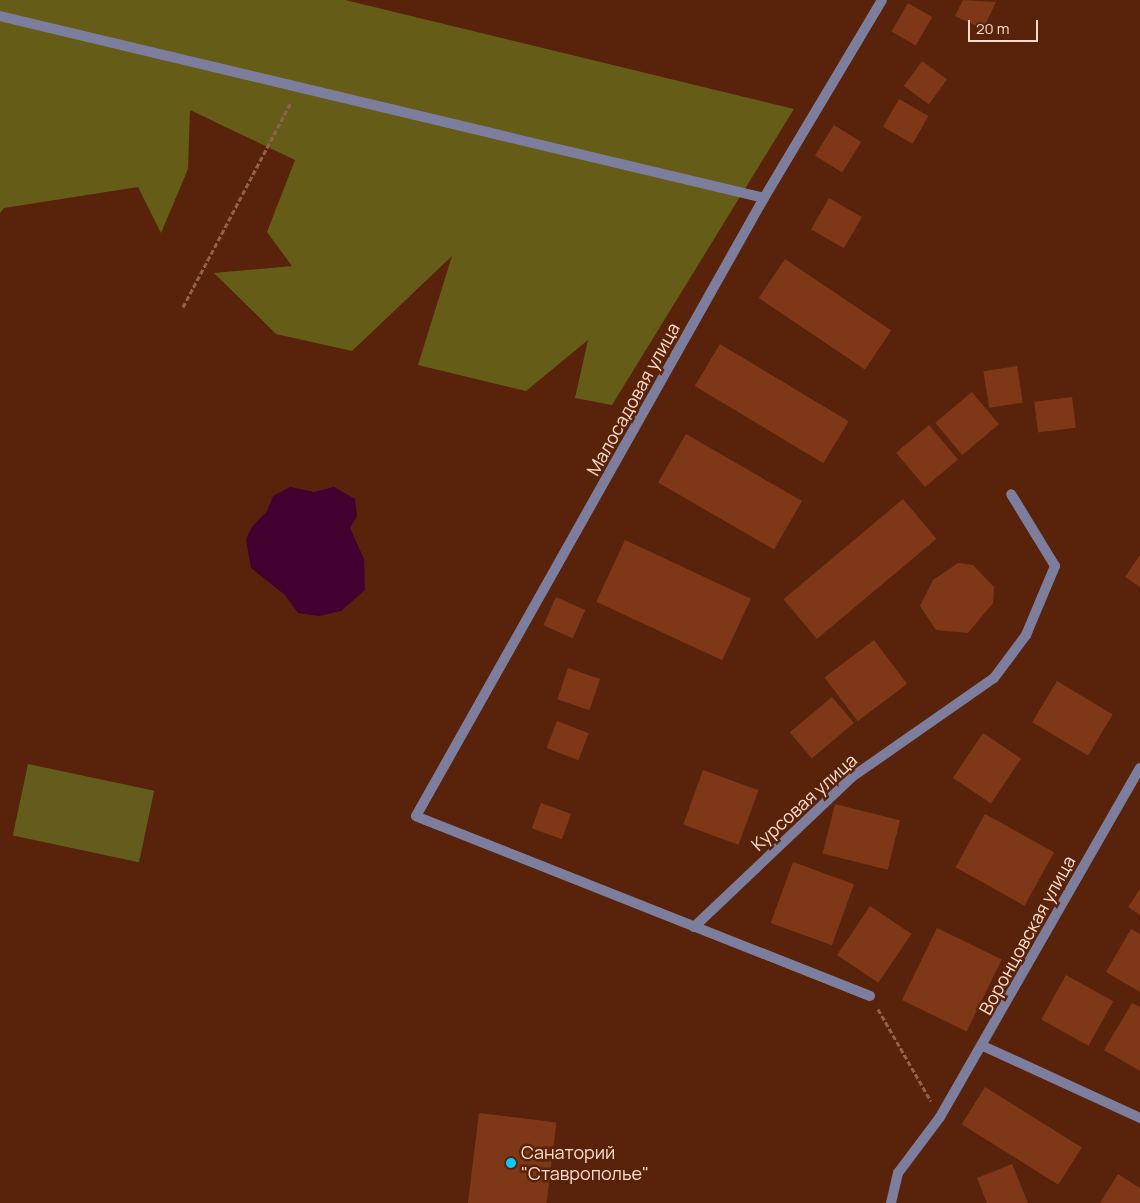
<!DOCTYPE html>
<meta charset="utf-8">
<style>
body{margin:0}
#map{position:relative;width:1140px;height:1203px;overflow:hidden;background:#58230a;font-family:Manrope,sans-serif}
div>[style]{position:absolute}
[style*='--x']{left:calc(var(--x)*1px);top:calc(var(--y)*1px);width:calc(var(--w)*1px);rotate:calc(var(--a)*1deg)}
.green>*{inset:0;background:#645c1d;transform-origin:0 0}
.forest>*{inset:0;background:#655d17}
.water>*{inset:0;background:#41002f}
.building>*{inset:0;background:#7e3818;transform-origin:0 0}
.path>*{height:3px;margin-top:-1.5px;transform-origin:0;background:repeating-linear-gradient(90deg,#90614c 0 5px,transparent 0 7.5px)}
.service>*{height:10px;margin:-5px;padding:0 5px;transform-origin:5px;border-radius:5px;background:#7d7e9e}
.minor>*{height:10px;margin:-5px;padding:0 5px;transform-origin:5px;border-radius:5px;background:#7d7e9e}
.dots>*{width:14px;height:14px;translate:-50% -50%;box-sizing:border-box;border:2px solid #58230a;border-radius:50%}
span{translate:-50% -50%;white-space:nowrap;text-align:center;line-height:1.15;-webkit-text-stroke:5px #58230a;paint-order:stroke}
.street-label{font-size:18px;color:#fedcce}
.poi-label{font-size:18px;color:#fedcce}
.left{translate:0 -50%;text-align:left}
.scale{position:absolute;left:968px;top:20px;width:70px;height:22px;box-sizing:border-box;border:2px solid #fedcce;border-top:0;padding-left:6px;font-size:15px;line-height:18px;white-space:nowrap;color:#fedcce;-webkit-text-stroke:4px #58230a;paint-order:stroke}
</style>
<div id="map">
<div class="green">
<i style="left:28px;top:764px;width:129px;height:73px;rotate:12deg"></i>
</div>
<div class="forest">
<i style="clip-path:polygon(0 0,345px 0,794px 109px,612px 405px,575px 398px,588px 340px,526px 391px,418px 365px,452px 256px,352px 351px,276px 334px,214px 273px,292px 266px,267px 232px,295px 160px,190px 110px,188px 169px,161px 233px,138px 187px,4px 208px,0 213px)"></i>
</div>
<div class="water">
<i style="clip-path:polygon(290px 487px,314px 492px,334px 487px,355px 499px,357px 516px,350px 528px,364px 559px,365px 590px,341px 611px,319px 616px,298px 613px,285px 595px,251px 568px,246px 539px,252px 527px,267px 511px,273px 496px)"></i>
</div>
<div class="building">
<i style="clip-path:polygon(963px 0,996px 2px,983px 29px,955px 16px)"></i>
<i style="left:908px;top:3px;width:28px;height:33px;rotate:30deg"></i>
<i style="left:922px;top:61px;width:31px;height:31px;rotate:36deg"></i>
<i style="left:899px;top:99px;width:34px;height:32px;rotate:30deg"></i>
<i style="left:834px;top:125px;width:32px;height:36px;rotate:32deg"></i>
<i style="left:829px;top:198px;width:38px;height:36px;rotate:30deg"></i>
<i style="left:785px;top:259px;width:128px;height:47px;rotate:34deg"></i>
<i style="left:720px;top:344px;width:150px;height:49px;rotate:31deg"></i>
<i style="left:1017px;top:366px;width:37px;height:34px;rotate:81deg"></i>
<i style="left:972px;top:392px;width:42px;height:48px;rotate:50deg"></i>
<i style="left:1072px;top:397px;width:31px;height:38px;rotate:83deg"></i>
<i style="left:929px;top:425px;width:45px;height:43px;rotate:50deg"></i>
<i style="left:686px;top:434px;width:134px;height:56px;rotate:30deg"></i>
<i style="left:903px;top:499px;width:52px;height:156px;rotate:50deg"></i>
<i style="left:625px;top:540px;width:139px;height:68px;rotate:25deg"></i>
<i style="clip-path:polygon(1140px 555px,1140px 587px,1125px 577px)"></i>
<i style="clip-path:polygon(958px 563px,973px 565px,994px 587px,993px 603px,968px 633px,936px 630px,920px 606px,933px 580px)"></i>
<i style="left:556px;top:597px;width:32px;height:31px;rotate:24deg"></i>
<i style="left:874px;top:640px;width:55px;height:62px;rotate:53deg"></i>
<i style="left:568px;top:668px;width:34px;height:33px;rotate:19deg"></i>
<i style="left:1057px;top:681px;width:65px;height:48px;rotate:31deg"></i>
<i style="left:832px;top:697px;width:34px;height:55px;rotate:50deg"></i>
<i style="left:557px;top:721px;width:34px;height:29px;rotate:21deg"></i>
<i style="left:983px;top:733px;width:46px;height:54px;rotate:34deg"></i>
<i style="left:703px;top:770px;width:59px;height:58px;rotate:20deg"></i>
<i style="left:541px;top:803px;width:32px;height:27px;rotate:20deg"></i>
<i style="left:835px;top:804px;width:67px;height:51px;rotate:14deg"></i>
<i style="left:985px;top:814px;width:79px;height:61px;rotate:29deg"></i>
<i style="left:793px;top:862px;width:65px;height:65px;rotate:20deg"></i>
<i style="clip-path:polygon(1140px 889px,1140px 915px,1128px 907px)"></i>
<i style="left:870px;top:906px;width:50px;height:59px;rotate:34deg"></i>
<i style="left:937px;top:928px;width:72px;height:80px;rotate:26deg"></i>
<i style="clip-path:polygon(1131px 929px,1140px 934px,1140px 992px,1106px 972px)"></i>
<i style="left:1066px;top:975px;width:54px;height:51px;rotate:29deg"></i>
<i style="clip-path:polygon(1132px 1003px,1140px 1007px,1140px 1071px,1104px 1050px)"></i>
<i style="left:985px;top:1087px;width:114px;height:44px;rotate:32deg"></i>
<i style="left:479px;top:1113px;width:78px;height:91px;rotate:7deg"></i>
<i style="clip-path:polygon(1012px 1164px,1028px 1203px,987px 1203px,977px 1178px)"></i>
<i style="clip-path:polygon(1118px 1174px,1140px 1188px,1140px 1203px,1100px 1203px)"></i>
</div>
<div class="path">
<i style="--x:183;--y:307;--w:232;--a:-62.2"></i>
<i style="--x:878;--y:1009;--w:106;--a:60.1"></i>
</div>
<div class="service">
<i style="--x:0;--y:16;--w:785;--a:13.4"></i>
<i style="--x:994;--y:678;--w:54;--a:-53.3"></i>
<i style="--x:1026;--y:635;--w:75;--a:-67.2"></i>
<i style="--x:1055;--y:566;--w:84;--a:-121.4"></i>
<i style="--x:891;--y:1203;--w:31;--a:-77"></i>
<i style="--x:898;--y:1173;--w:70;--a:-53.1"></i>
</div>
<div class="minor">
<i style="--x:694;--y:927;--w:218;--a:-43.5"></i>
<i style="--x:852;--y:777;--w:173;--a:-34.9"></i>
<i style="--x:870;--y:996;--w:488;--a:-158.4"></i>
<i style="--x:416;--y:816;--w:709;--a:-60.62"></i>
<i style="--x:764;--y:198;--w:230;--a:-59.2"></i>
<i style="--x:983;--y:1046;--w:173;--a:24.6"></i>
<i style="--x:940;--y:1117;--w:402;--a:-60.2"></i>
</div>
<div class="dots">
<i style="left:511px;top:1163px;background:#0acafa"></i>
</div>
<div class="street-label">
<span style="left:633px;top:399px;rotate:-61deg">Малосадовая улица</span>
<span style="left:804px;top:802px;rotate:-42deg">Курсовая улица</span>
<span style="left:1027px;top:935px;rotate:-61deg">Воронцовская улица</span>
</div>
<div class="poi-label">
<span class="left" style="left:521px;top:1163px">Санаторий<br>"Ставрополье"</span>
</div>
<div class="scale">20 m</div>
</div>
